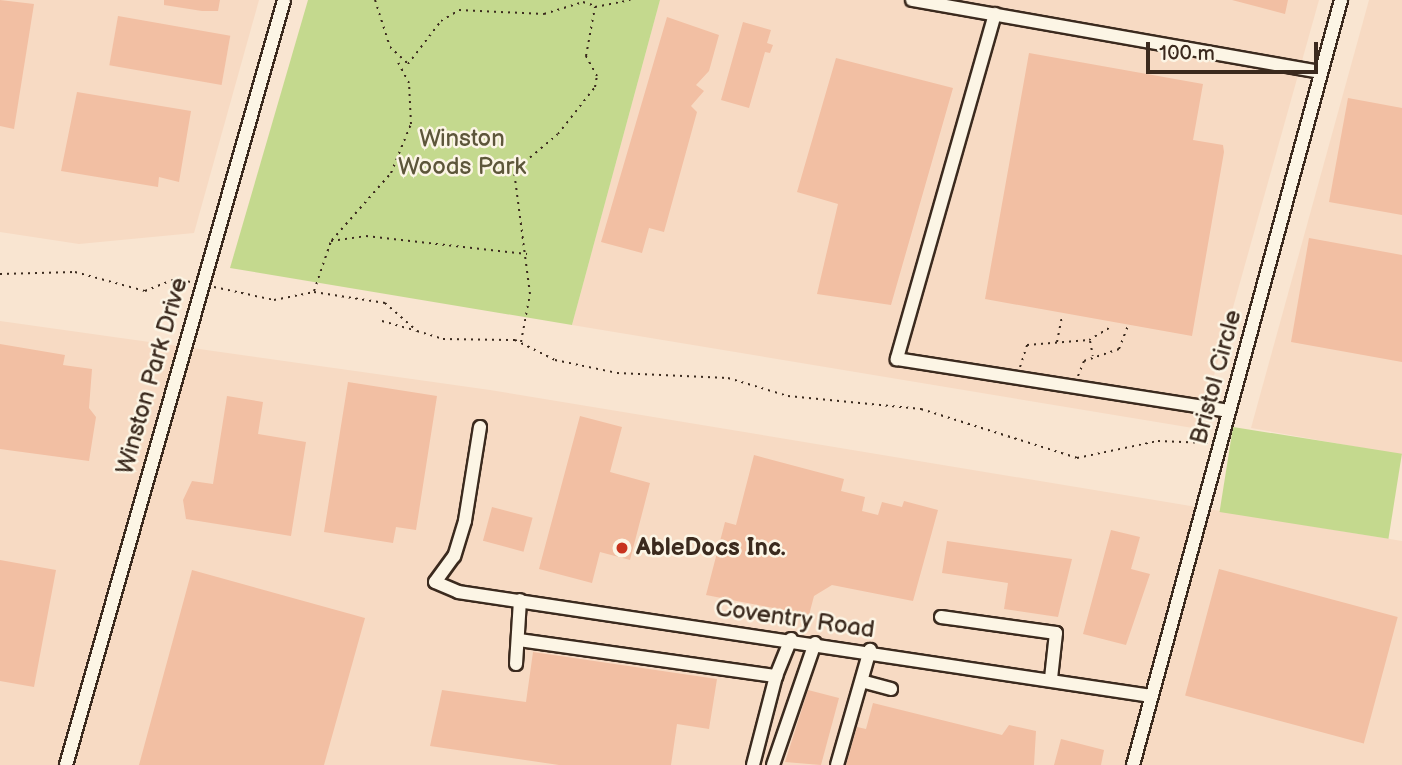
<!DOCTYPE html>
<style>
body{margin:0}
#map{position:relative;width:1402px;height:765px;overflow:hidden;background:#f9e5d1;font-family:"Balsamiq Sans",sans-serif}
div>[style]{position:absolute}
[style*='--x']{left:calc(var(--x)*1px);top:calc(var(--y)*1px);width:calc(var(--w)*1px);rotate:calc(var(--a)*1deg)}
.built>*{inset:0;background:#f7dac3}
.green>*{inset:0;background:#c4d98e;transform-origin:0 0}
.building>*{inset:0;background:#f2bfa3;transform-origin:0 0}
.path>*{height:2px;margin-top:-1px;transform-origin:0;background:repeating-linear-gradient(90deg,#3b2a1e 0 2px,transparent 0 7px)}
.roads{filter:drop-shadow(2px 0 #3b2a1e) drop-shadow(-2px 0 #3b2a1e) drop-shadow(0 2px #3b2a1e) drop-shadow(0 -2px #3b2a1e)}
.minor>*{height:12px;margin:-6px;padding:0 6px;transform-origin:6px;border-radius:6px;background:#fcf5e5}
.dots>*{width:19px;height:19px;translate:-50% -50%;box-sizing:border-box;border:4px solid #fcf5e5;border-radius:50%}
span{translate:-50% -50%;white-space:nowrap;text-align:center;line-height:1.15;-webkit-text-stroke:5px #fcf5e5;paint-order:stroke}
.park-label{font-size:24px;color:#5d563a}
.street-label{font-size:24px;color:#3b2a1e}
.poi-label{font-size:24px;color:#3b2a1e;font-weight:700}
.left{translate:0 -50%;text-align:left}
.scale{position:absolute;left:1146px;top:42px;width:172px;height:32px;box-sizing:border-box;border:4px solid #3b2a1e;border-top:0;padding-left:9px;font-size:21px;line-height:24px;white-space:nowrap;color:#3b2a1e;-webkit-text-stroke:5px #fcf5e5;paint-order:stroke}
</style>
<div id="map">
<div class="built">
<i style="clip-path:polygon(0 0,259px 0,194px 233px,79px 244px,0 232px)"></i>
<i style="clip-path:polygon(660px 0,1319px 0,1199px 429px,572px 325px)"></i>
<i style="clip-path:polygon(1369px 0,1402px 0,1402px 455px,1251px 428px)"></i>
<i style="clip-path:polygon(0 321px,490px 390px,1402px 541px,1402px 765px,0 765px)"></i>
</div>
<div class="green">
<i style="clip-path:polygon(308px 0,660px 0,572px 325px,230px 268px)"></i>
<i style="left:1233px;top:427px;width:171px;height:86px;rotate:9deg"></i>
</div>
<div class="building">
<i style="clip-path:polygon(0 0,34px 4px,14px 129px,0 126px)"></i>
<i style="clip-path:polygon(164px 0,220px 0,218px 11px,202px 11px,164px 5px)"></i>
<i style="clip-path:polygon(1232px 0,1288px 0,1285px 14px)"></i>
<i style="left:118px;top:16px;width:114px;height:50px;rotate:10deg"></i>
<i style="clip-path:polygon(667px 17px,719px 35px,709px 71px,696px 85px,704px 91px,691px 106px,697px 112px,664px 232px,649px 228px,642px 253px,601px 242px)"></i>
<i style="clip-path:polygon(743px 22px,771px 30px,767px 43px,773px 45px,770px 53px,765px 52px,749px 108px,721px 100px)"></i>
<i style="clip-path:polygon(1029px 53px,1203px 84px,1193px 140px,1223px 145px,1224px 152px,1192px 336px,985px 299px)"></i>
<i style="clip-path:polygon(836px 58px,953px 88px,891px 305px,817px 294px,838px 204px,797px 192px)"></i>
<i style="clip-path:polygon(77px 92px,191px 111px,179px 182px,159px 177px,158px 187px,61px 171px)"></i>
<i style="clip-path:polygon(1348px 98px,1402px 108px,1402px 215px,1329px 202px)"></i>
<i style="clip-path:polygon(1309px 238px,1402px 255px,1402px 362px,1291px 342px)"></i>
<i style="clip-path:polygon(0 344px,65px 355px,63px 365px,92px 369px,89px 408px,96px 417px,89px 461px,0 449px)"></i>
<i style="clip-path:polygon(348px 382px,437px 396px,416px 530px,396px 527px,393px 543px,324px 532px)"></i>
<i style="clip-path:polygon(227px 396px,263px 402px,258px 434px,306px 442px,291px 536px,186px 519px,183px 500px,192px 481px,213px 484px)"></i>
<i style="clip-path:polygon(580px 416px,622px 427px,610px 472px,650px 483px,630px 560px,600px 552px,592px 583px,539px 569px)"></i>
<i style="clip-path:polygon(754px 455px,844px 479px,841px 491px,865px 497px,862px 511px,878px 515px,882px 502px,902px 507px,904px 501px,938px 510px,913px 601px,832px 585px,814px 596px,809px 615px,706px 595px,725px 522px,736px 525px)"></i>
<i style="left:492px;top:507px;width:42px;height:35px;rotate:15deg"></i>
<i style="clip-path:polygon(1111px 530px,1140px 537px,1131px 569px,1150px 574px,1126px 645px,1083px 634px)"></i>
<i style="clip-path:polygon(947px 541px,1072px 559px,1058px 617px,1004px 609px,1008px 583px,942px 573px)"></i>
<i style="clip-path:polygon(0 560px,56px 570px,34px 687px,0 681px)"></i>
<i style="left:1219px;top:569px;width:185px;height:131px;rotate:15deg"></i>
<i style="clip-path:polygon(192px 570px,365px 618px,324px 765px,139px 765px)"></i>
<i style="clip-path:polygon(533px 652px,717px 679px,709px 729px,677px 724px,671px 765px,559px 765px,430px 746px,442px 690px,526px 702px)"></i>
<i style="clip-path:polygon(808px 690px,839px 698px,821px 765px,785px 762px)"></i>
<i style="clip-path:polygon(873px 703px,1002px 735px,1009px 725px,1036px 731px,1034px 765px,846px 765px,857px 727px,866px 729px)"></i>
<i style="clip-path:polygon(1061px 739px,1104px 750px,1101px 765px,1054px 765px)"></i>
</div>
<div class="path">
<i style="--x:375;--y:0;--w:49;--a:72.3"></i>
<i style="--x:390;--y:47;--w:25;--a:43"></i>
<i style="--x:408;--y:64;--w:54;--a:-52.5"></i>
<i style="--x:441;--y:21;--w:21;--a:-31"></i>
<i style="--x:459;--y:10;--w:85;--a:2.7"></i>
<i style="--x:544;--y:14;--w:41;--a:-17.1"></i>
<i style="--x:583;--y:2;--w:13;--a:18"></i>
<i style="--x:332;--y:240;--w:89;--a:-48.6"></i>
<i style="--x:391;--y:173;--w:53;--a:-67.8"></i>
<i style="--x:411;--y:124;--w:41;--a:-92.8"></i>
<i style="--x:409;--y:83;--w:24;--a:-118"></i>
<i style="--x:0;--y:274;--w:75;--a:-1.5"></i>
<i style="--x:75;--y:272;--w:73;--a:15.2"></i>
<i style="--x:145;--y:291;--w:31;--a:-22"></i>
<i style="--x:174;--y:279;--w:17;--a:10"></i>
<i style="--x:214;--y:287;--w:61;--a:12.2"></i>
<i style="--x:274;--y:300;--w:41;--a:-11.3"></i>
<i style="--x:314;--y:292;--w:72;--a:8.8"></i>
<i style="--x:385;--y:303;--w:43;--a:41.2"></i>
<i style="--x:417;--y:331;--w:27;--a:17"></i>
<i style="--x:443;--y:339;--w:72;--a:0.8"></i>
<i style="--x:515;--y:340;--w:45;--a:26.6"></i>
<i style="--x:555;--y:360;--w:63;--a:11.8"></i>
<i style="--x:617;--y:373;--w:111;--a:2.6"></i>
<i style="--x:728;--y:378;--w:63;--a:16.7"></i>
<i style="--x:788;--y:396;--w:134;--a:5.6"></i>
<i style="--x:921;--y:409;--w:164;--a:17.4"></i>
<i style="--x:1077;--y:458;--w:83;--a:-11.9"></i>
<i style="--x:1158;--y:441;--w:50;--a:2.3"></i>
<i style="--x:314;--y:291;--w:53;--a:-71.2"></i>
<i style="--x:331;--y:241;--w:35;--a:-8"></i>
<i style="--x:366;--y:236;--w:162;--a:6.4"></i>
<i style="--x:382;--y:321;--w:35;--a:16"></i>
<i style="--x:1090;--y:341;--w:15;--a:79"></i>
<i style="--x:521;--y:342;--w:49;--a:-79.4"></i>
<i style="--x:530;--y:294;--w:124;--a:-97.4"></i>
<i style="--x:514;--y:171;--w:57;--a:-40.1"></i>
<i style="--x:558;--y:134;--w:60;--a:-51.8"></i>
<i style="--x:595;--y:87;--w:11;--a:-80"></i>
<i style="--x:597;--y:76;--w:23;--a:-119"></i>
<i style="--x:586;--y:56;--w:50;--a:-79.6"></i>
<i style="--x:595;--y:7;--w:36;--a:-11"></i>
<i style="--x:1057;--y:342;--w:26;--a:-79"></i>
<i style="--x:1020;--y:367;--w:23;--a:-72"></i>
<i style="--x:1027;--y:345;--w:62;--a:-4.6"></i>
<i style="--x:1089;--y:340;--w:26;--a:-31"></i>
<i style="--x:1078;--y:376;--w:16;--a:-68"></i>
<i style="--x:1084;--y:361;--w:37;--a:-19"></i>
<i style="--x:1119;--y:349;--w:25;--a:-69"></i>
</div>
<div class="roads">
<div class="minor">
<i style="--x:912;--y:0;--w:415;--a:10"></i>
<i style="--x:995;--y:14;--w:359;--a:105.9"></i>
<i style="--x:897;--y:359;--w:335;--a:8.9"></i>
<i style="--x:480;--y:427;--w:95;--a:99.1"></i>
<i style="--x:465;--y:521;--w:37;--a:107"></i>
<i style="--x:454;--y:556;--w:32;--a:126"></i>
<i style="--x:435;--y:582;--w:25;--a:23"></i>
<i style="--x:458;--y:592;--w:701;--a:8.53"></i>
<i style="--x:941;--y:617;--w:116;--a:7.9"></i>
<i style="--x:1056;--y:633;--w:45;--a:96.3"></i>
<i style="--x:519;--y:640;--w:260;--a:8"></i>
<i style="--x:776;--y:676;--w:92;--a:104.5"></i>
<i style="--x:516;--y:664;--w:64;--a:-86.4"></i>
<i style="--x:776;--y:676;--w:40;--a:-68"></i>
<i style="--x:865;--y:682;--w:27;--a:15"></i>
<i style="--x:66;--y:765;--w:795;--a:-74.09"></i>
<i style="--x:773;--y:765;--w:129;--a:-71"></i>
<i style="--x:837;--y:765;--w:120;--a:-74"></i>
<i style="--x:1133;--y:765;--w:793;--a:-74.79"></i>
</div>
</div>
<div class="dots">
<i style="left:622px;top:548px;background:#c8321e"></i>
</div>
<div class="park-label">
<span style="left:462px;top:153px">Winston<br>Woods Park</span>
</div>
<div class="street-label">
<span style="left:152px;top:376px;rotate:-74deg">Winston Park Drive</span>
<span style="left:1216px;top:377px;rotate:-75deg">Bristol Circle</span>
<span style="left:795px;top:619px;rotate:8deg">Coventry Road</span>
</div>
<div class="poi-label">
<span class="left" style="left:636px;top:548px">AbleDocs Inc.</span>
</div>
<div class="scale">100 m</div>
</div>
